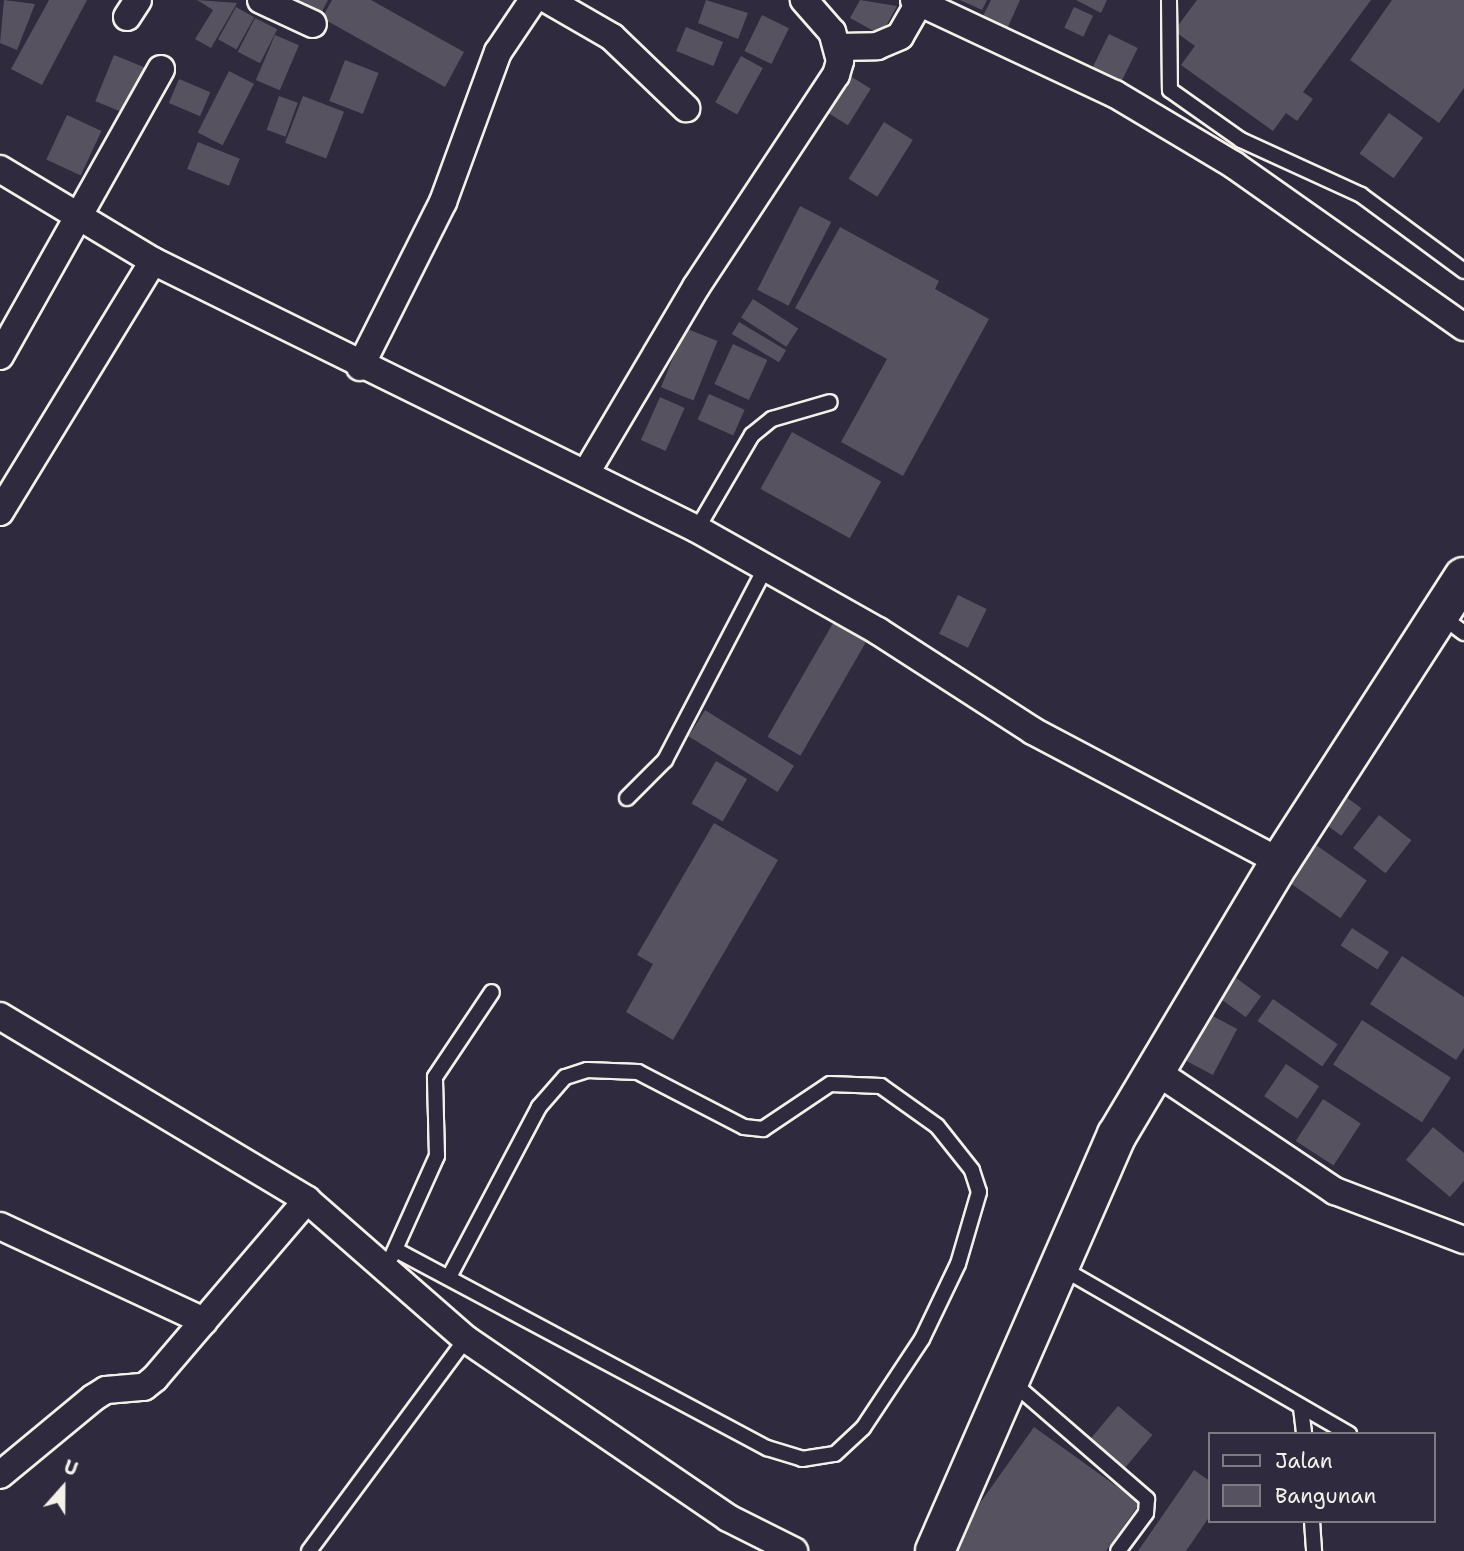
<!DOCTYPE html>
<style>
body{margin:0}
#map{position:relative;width:1464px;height:1551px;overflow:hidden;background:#2f2a3d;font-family:"Shantell Sans",sans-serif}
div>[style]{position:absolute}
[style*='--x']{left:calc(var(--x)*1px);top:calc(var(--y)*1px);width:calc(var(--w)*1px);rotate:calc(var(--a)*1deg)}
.building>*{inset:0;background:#56525f;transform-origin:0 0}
.roads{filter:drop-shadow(2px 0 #f4f1e8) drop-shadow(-2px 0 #f4f1e8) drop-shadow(0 2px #f4f1e8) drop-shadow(0 -2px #f4f1e8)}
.lane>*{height:14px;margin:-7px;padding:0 7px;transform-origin:7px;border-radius:7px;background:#2f2a3d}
.street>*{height:26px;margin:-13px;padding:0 13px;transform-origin:13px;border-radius:13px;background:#2f2a3d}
.secondary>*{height:38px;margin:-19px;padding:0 19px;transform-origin:19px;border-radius:19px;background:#2f2a3d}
span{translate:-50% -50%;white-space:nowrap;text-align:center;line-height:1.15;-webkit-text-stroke:6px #2f2a3d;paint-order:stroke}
.legend{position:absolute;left:1208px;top:1432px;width:228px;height:91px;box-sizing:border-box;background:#2f2a3d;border:2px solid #7e7a81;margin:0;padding:9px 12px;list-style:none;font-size:21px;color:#f4f1e8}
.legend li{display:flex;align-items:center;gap:14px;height:35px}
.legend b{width:35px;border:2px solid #7e7a81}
.north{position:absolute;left:28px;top:1453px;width:70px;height:70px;-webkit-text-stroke:5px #2f2a3d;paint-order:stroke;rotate:21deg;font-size:19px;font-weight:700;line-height:28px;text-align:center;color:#f4f1e8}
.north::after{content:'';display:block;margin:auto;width:24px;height:32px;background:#f4f1e8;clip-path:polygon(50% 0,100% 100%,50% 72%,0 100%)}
</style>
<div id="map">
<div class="building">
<i style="clip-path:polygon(4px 0,35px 4px,17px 50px,0 43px)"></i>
<i style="clip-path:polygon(49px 0,87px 0,42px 85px,11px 69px)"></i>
<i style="clip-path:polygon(197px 0,237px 3px,211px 48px,195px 39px,213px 10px)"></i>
<i style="clip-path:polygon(279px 0,328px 0,317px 21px)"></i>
<i style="clip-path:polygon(332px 0,371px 0,464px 52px,445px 87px,322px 18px)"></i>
<i style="clip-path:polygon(706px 0,748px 13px,738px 39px,698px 23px)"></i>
<i style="clip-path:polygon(860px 0,897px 6px,881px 35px,850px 18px)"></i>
<i style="clip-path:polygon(960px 0,987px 0,982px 10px)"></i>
<i style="clip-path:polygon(991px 0,1020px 0,1007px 29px,982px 18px)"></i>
<i style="clip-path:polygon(1076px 0,1107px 0,1101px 13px)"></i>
<i style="clip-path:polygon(1197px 0,1371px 0,1303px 92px,1313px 99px,1297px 121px,1286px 113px,1273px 131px,1181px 65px,1195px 46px,1174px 31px)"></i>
<i style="clip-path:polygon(1392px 0,1464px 0,1464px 88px,1439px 123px,1350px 60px)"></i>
<i style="left:236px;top:7px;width:21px;height:37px;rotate:29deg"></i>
<i style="left:1074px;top:7px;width:21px;height:23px;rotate:25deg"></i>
<i style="left:762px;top:15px;width:30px;height:40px;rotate:26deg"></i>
<i style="left:255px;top:18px;width:25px;height:38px;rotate:27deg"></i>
<i style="left:686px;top:27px;width:40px;height:26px;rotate:22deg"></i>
<i style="left:1109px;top:34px;width:32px;height:42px;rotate:26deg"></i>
<i style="left:275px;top:35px;width:26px;height:49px;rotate:23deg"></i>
<i style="left:114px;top:55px;width:40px;height:50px;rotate:22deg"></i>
<i style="left:741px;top:56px;width:25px;height:53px;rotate:29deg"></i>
<i style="left:345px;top:60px;width:36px;height:44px;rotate:21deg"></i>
<i style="left:229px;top:71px;width:28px;height:69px;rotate:27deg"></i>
<i style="left:847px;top:74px;width:28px;height:43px;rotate:32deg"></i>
<i style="left:179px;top:79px;width:34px;height:26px;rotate:23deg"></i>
<i style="left:279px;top:96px;width:20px;height:36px;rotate:20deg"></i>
<i style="left:303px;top:96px;width:44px;height:50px;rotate:21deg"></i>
<i style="left:1389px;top:113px;width:42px;height:50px;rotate:36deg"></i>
<i style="left:67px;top:115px;width:38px;height:49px;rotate:25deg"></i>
<i style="left:884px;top:122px;width:34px;height:67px;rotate:32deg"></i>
<i style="left:198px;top:142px;width:45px;height:29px;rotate:22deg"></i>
<i style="left:800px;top:206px;width:35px;height:94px;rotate:27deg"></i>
<i style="clip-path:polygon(840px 227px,939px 281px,935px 289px,989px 319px,903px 476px,841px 442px,887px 359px,795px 308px)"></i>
<i style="left:753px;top:299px;width:54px;height:22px;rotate:33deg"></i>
<i style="left:739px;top:322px;width:55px;height:14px;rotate:31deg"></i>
<i style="left:685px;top:328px;width:35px;height:64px;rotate:22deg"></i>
<i style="left:733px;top:344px;width:38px;height:44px;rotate:25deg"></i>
<i style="left:709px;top:394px;width:39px;height:28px;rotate:24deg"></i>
<i style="left:660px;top:397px;width:27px;height:47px;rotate:24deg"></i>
<i style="left:792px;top:432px;width:102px;height:65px;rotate:29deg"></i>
<i style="left:958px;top:595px;width:32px;height:43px;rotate:26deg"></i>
<i style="left:836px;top:618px;width:38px;height:137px;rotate:30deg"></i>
<i style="left:705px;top:710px;width:105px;height:31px;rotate:32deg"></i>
<i style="left:716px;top:761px;width:36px;height:49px;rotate:30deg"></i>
<i style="left:1346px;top:797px;width:19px;height:34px;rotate:36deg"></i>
<i style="left:1379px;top:815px;width:41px;height:42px;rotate:38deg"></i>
<i style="clip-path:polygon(714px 823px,778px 860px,673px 1040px,626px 1012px,653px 964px,637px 955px)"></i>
<i style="left:1316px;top:845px;width:62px;height:46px;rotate:35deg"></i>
<i style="left:1352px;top:928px;width:44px;height:21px;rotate:33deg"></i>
<i style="clip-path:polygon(1402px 956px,1464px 997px,1464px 1048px,1456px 1060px,1370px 1004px)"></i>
<i style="left:1236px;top:978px;width:31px;height:26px;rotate:36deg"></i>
<i style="left:1273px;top:999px;width:79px;height:27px;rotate:35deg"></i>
<i style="left:1209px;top:1014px;width:32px;height:52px;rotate:28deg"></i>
<i style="left:1362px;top:1020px;width:106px;height:53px;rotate:33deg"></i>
<i style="left:1286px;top:1064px;width:40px;height:39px;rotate:34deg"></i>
<i style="left:1323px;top:1099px;width:45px;height:50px;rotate:33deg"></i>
<i style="clip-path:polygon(1433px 1127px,1464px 1153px,1464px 1181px,1450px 1197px,1406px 1160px)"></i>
<i style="left:1118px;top:1406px;width:45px;height:45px;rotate:40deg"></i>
<i style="clip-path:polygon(1034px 1427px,1140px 1503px,1106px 1551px,946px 1551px)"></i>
<i style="clip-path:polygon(1194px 1470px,1210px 1481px,1210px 1516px,1186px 1551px,1138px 1551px)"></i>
</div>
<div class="roads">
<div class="lane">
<i style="--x:1169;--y:0;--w:90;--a:89.4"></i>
<i style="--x:1170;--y:90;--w:87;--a:35.2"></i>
<i style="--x:1241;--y:140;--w:132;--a:24.6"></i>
<i style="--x:1361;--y:195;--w:128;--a:36.4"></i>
<i style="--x:697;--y:529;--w:109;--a:-59.7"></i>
<i style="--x:752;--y:435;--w:26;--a:-39"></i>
<i style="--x:772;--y:419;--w:60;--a:-16.3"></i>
<i style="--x:1440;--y:615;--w:30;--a:37"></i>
<i style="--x:627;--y:798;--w:54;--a:-45"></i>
<i style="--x:665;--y:760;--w:218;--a:-62.4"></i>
<i style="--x:396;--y:1250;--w:421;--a:28.1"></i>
<i style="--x:767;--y:1448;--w:37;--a:17"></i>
<i style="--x:802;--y:1459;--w:33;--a:-9"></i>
<i style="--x:835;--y:1454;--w:38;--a:-43"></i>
<i style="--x:863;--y:1428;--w:107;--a:-56.5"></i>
<i style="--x:922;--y:1339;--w:83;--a:-64.4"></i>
<i style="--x:958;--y:1264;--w:75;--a:-73.7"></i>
<i style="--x:979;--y:1192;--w:23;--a:-108"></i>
<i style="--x:972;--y:1170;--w:56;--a:-128.5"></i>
<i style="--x:937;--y:1126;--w:69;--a:-144.5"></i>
<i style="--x:881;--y:1086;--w:51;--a:-177.8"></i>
<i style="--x:830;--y:1084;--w:81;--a:146.1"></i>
<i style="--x:763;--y:1129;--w:19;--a:-174"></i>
<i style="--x:744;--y:1127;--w:119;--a:-152.6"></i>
<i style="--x:638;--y:1072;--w:51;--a:-177.8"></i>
<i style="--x:587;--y:1070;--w:23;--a:162"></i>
<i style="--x:565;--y:1077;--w:40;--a:131"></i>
<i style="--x:539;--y:1107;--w:190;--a:117.9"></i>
<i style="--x:392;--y:1256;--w:110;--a:-65.8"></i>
<i style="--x:437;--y:1156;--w:79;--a:-91.5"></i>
<i style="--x:435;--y:1077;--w:102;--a:-56.2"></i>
<i style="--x:1060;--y:1267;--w:334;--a:30"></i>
<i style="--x:1012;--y:1382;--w:179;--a:40.9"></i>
<i style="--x:1147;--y:1499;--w:14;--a:94"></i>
<i style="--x:1146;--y:1513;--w:47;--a:126.4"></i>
<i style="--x:1301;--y:1408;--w:26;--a:83"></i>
<i style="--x:1312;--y:1521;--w:30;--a:86"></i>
<i style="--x:309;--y:1551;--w:264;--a:-53.5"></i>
</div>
<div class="street">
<i style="--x:261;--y:0;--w:57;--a:24.8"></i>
<i style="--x:548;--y:0;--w:74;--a:30"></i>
<i style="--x:612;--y:37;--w:103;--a:43.8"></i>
<i style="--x:914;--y:0;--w:222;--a:25.1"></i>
<i style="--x:1115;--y:94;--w:139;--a:30.8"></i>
<i style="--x:1234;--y:165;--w:281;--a:35.2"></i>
<i style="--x:127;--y:17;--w:20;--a:-57"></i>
<i style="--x:838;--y:47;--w:39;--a:-1"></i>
<i style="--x:877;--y:46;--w:25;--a:-23"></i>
<i style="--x:900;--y:36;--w:34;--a:-60"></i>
<i style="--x:0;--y:169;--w:179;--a:31"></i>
<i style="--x:153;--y:261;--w:606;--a:26.23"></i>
<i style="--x:697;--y:529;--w:208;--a:29.4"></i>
<i style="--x:878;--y:631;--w:184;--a:32.8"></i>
<i style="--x:1033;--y:731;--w:280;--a:27.9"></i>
<i style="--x:0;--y:356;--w:329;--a:-60.7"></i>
<i style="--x:360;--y:367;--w:185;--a:-63.3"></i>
<i style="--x:443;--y:202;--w:160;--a:-69.9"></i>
<i style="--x:498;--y:52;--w:63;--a:-56.1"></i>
<i style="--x:586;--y:473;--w:216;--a:-59.4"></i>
<i style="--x:696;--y:287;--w:254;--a:-56.6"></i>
<i style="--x:836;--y:75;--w:15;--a:-74"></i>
<i style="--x:840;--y:61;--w:30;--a:-105"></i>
<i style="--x:832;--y:32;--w:43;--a:-131.2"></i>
<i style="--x:0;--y:512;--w:294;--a:-58.6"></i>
<i style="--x:0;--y:1016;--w:358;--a:30.9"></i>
<i style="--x:307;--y:1200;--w:211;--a:41.2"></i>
<i style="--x:466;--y:1339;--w:317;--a:34.3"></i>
<i style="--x:728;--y:1518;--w:74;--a:26.6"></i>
<i style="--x:1154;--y:1070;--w:218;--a:33.8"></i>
<i style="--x:1335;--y:1191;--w:138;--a:20.8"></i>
<i style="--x:0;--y:1226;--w:225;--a:25"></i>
<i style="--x:0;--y:1475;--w:121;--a:-39.6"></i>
<i style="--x:93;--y:1398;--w:15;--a:-32"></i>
<i style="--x:106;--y:1390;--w:38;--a:-5"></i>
<i style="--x:144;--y:1387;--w:14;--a:-39"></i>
<i style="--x:155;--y:1378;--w:234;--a:-49.5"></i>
</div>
<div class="secondary">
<i style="--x:935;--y:1551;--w:454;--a:-66.4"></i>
<i style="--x:1117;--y:1135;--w:318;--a:-59.2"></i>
<i style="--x:1280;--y:862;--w:339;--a:-57.2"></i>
</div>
</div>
<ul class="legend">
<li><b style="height:9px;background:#2f2a3d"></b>Jalan</li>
<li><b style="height:19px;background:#56525f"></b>Bangunan</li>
</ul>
<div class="north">U</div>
</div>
